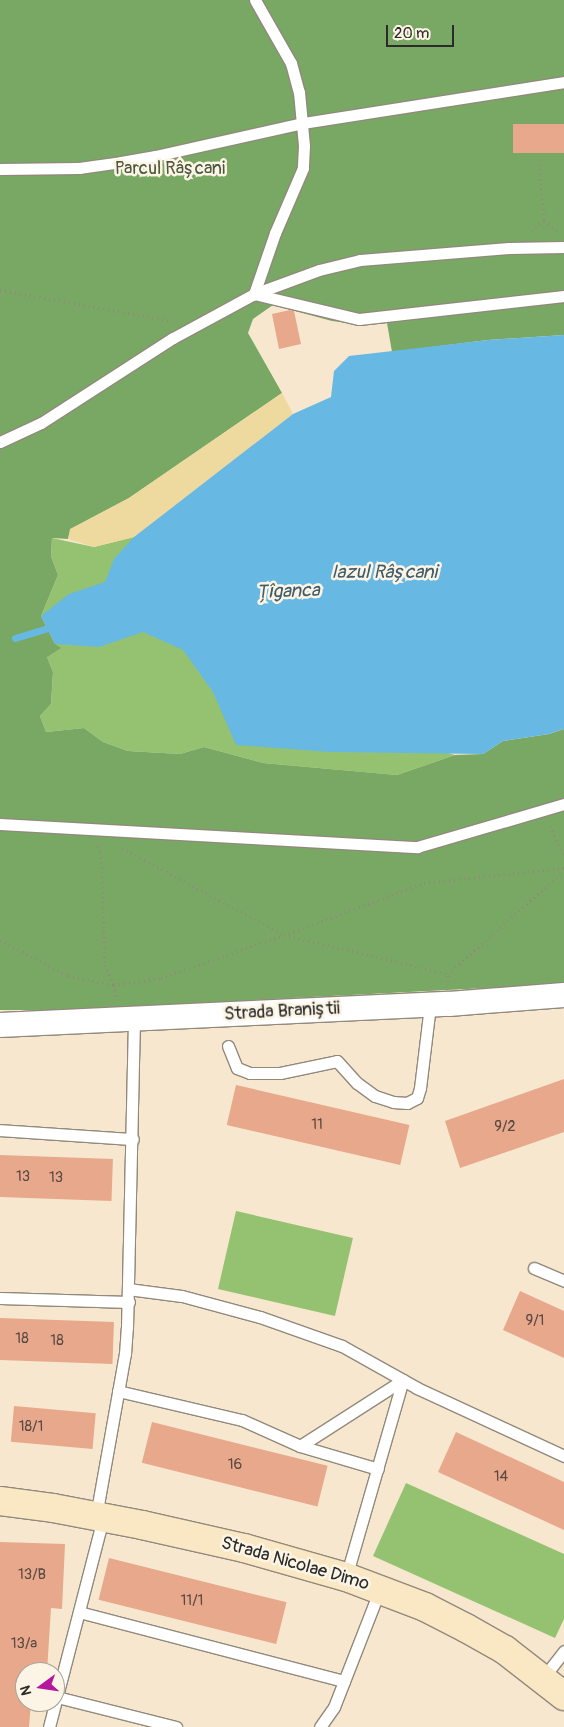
<!DOCTYPE html>
<meta charset="utf-8">
<style>
body{margin:0}
#map{position:relative;width:564px;height:1727px;overflow:hidden;background:#f7e7ce;font-family:Pangolin,sans-serif}
div>[style]{position:absolute}
[style*='--x']{left:calc(var(--x)*1px);top:calc(var(--y)*1px);width:calc(var(--w)*1px);rotate:calc(var(--a)*1deg)}
.green>*{inset:0;background:#95c271;transform-origin:0 0}
.forest>*{inset:0;background:#78a863}
.sand>*{inset:0;background:#eeda9e}
.water>*{inset:0;background:#67b8e2}
.stream>*{height:7px;margin:-3.5px;padding:0 3.5px;transform-origin:3.5px;border-radius:3.5px;background:#67b8e2}
.building>*{inset:0;background:#e8a88c;transform-origin:0 0}
.path>*{height:3px;margin-top:-1.5px;transform-origin:0;background:repeating-linear-gradient(90deg,#91897c 0 1px,transparent 0 5px)}
.roads{filter:drop-shadow(1px 0 #91897c) drop-shadow(-1px 0 #91897c) drop-shadow(0 1px #91897c) drop-shadow(0 -1px #91897c)}
.service>*{height:11px;margin:-5.5px;padding:0 5.5px;transform-origin:5.5px;border-radius:5.5px;background:#fff}
.minor>*{height:24px;margin:-12px;padding:0 12px;transform-origin:12px;border-radius:12px;background:#fff}
.secondary>*{height:28px;margin:-14px;padding:0 14px;transform-origin:14px;border-radius:14px;background:#fae7c3}
span{translate:-50% -50%;white-space:nowrap;text-align:center;line-height:1.15;-webkit-text-stroke:5px #fcf5e5;paint-order:stroke}
.number-label{font-size:15px;color:#5a4a43}
.number-label span{-webkit-text-stroke-width:0}
.park-label{font-size:18px;color:#4b5840}
.street-label{font-size:18px;color:#2b2b2b}
.water-label{font-size:19px;color:#405c6b;font-style:italic}
.north{position:absolute;left:15px;top:1662px;width:50px;height:50px;box-sizing:border-box;background:#fcf5e5;border:1px solid #a8a49b;border-radius:50%;rotate:256deg;font-size:14px;font-weight:700;line-height:20px;text-align:center;color:#2b2b2b}
.north::after{content:'';display:block;margin:auto;width:18px;height:22px;background:#b5179e;clip-path:polygon(50% 0,100% 100%,50% 72%,0 100%)}
.scale{position:absolute;left:386px;top:25px;width:68px;height:22px;box-sizing:border-box;border:2px solid #2b2b2b;border-top:0;padding-left:6px;font-size:15px;line-height:18px;white-space:nowrap;color:#2b2b2b;-webkit-text-stroke:4px #fcf5e5;paint-order:stroke}
</style>
<div id="map">
<div class="green">
<i style="clip-path:polygon(134px 537px,441px 751px,455px 755px,397px 775px,263px 763px,204px 747px,180px 754px,128px 751px,103px 742px,84px 728px,46px 732px,40px 716px,51px 704px,53px 672px,47px 657px,55px 644px,41px 616px,58px 575px,51px 556px,52px 538px,94px 547px)"></i>
<i style="left:236px;top:1211px;width:120px;height:80px;rotate:13deg"></i>
<i style="clip-path:polygon(406px 1483px,564px 1554px,564px 1619px,555px 1638px,373px 1556px)"></i>
</div>
<div class="forest">
<i style="clip-path:polygon(0 0,564px 0,564px 335px,488px 340px,392px 352px,387px 323px,363px 325px,332px 321px,273px 305px,253px 319px,248px 333px,282px 393px,129px 498px,71px 529px,68px 539px,52px 538px,51px 556px,58px 575px,41px 616px,55px 644px,61px 648px,47px 657px,53px 672px,51px 704px,40px 716px,46px 732px,84px 728px,103px 742px,128px 751px,180px 754px,204px 747px,263px 763px,397px 775px,455px 755px,483px 754px,503px 741px,549px 734px,564px 729px,564px 982px,544px 985px,64px 1010px,0 1010px)"></i>
</div>
<div class="sand">
<i style="clip-path:polygon(282px 393px,293px 414px,134px 537px,94px 547px,68px 539px,70px 529px,129px 498px)"></i>
</div>
<div class="water">
<i style="clip-path:polygon(564px 335px,564px 729px,549px 734px,503px 741px,483px 754px,330px 752px,236px 745px,213px 692px,183px 650px,143px 632px,99px 647px,55px 644px,41px 616px,69px 594px,105px 582px,114px 559px,134px 537px,293px 414px,331px 397px,334px 371px,349px 356px,488px 340px)"></i>
</div>
<div class="stream">
<i style="--x:15;--y:638;--w:42;--a:-16.7"></i>
</div>
<div class="building">
<i style="left:564px;top:124px;width:29px;height:51px;rotate:90deg"></i>
<i style="clip-path:polygon(290px 310px,294px 311px,301px 344px,279px 349px,272px 314px)"></i>
<i style="clip-path:polygon(564px 1079px,564px 1132px,460px 1168px,445px 1121px)"></i>
<i style="left:236px;top:1085px;width:178px;height:41px;rotate:13deg"></i>
<i style="left:0;top:1155px;width:113px;height:42px;rotate:2deg"></i>
<i style="clip-path:polygon(520px 1291px,564px 1311px,564px 1358px,503px 1330px)"></i>
<i style="left:0;top:1318px;width:114px;height:42px;rotate:2deg"></i>
<i style="left:14px;top:1406px;width:82px;height:36px;rotate:5deg"></i>
<i style="left:152px;top:1422px;width:181px;height:42px;rotate:14deg"></i>
<i style="clip-path:polygon(456px 1432px,564px 1482px,564px 1530px,438px 1472px)"></i>
<i style="clip-path:polygon(0 1542px,65px 1544px,62px 1609px,51px 1608px,47px 1672px,25px 1672px,25px 1702px,31px 1702px,29px 1727px,0 1727px)"></i>
<i style="left:109px;top:1558px;width:183px;height:43px;rotate:14deg"></i>
</div>
<div class="path">
<i style="--x:539;--y:164;--w:57;--a:85"></i>
<i style="--x:532;--y:231;--w:16;--a:-40"></i>
<i style="--x:544;--y:221;--w:16;--a:35"></i>
<i style="--x:0;--y:290;--w:172;--a:10.1"></i>
<i style="--x:550;--y:826;--w:34;--a:66"></i>
<i style="--x:98;--y:846;--w:7;--a:63"></i>
<i style="--x:101;--y:852;--w:113;--a:88"></i>
<i style="--x:105;--y:965;--w:22;--a:66"></i>
<i style="--x:114;--y:985;--w:12;--a:81"></i>
<i style="--x:122;--y:848;--w:184;--a:28.2"></i>
<i style="--x:284;--y:935;--w:169;--a:13.4"></i>
<i style="--x:0;--y:940;--w:77;--a:27.9"></i>
<i style="--x:68;--y:976;--w:47;--a:11.1"></i>
<i style="--x:114;--y:985;--w:48;--a:-8.5"></i>
<i style="--x:161;--y:978;--w:130;--a:-19.3"></i>
<i style="--x:284;--y:935;--w:149;--a:-20.4"></i>
<i style="--x:424;--y:883;--w:141;--a:-6.1"></i>
<i style="--x:448;--y:981;--w:7;--a:-90"></i>
<i style="--x:448;--y:974;--w:155;--a:-41.6"></i>
</div>
<div class="roads">
<div class="service">
<i style="--x:255;--y:0;--w:73;--a:60.3"></i>
<i style="--x:291;--y:63;--w:30;--a:75"></i>
<i style="--x:299;--y:92;--w:54;--a:84.7"></i>
<i style="--x:304;--y:146;--w:22;--a:93"></i>
<i style="--x:303;--y:168;--w:71;--a:113.3"></i>
<i style="--x:275;--y:233;--w:65;--a:109"></i>
<i style="--x:254;--y:294;--w:108;--a:13.4"></i>
<i style="--x:359;--y:319;--w:206;--a:-6.4"></i>
<i style="--x:0;--y:169;--w:79;--a:-0.7"></i>
<i style="--x:79;--y:168;--w:42;--a:-8.1"></i>
<i style="--x:121;--y:162;--w:35;--a:-10"></i>
<i style="--x:155;--y:156;--w:152;--a:-12.6"></i>
<i style="--x:303;--y:123;--w:264;--a:-8.9"></i>
<i style="--x:0;--y:442;--w:45;--a:-24.9"></i>
<i style="--x:41;--y:423;--w:157;--a:-32.8"></i>
<i style="--x:173;--y:338;--w:92;--a:-28.5"></i>
<i style="--x:254;--y:294;--w:69;--a:-20.3"></i>
<i style="--x:319;--y:270;--w:42;--a:-13.7"></i>
<i style="--x:360;--y:260;--w:149;--a:-4.6"></i>
<i style="--x:509;--y:248;--w:55;--a:-1"></i>
<i style="--x:0;--y:824;--w:418;--a:3.2"></i>
<i style="--x:417;--y:847;--w:153;--a:-16.3"></i>
<i style="--x:228;--y:1046;--w:24;--a:68"></i>
<i style="--x:237;--y:1068;--w:14;--a:21"></i>
<i style="--x:250;--y:1073;--w:30;--a:0"></i>
<i style="--x:280;--y:1073;--w:58;--a:-11.9"></i>
<i style="--x:337;--y:1061;--w:30;--a:48"></i>
<i style="--x:357;--y:1083;--w:22;--a:36"></i>
<i style="--x:375;--y:1096;--w:19;--a:18"></i>
<i style="--x:393;--y:1102;--w:14;--a:4"></i>
<i style="--x:407;--y:1103;--w:11;--a:-27"></i>
<i style="--x:417;--y:1098;--w:10;--a:-73"></i>
<i style="--x:420;--y:1088;--w:84;--a:-83.1"></i>
<i style="--x:0;--y:1130;--w:133;--a:3.9"></i>
<i style="--x:534;--y:1268;--w:33;--a:23"></i>
<i style="--x:128;--y:1289;--w:54;--a:7.4"></i>
<i style="--x:182;--y:1296;--w:81;--a:15.1"></i>
<i style="--x:260;--y:1317;--w:87;--a:19.5"></i>
<i style="--x:342;--y:1346;--w:86;--a:29.2"></i>
<i style="--x:417;--y:1388;--w:162;--a:24.8"></i>
<i style="--x:0;--y:1298;--w:129;--a:1.8"></i>
<i style="--x:118;--y:1391;--w:127;--a:13.2"></i>
<i style="--x:242;--y:1420;--w:64;--a:24.1"></i>
<i style="--x:300;--y:1446;--w:81;--a:16.4"></i>
<i style="--x:300;--y:1446;--w:122;--a:-32.7"></i>
<i style="--x:96;--y:1516;--w:165;--a:-79.9"></i>
<i style="--x:125;--y:1354;--w:26;--a:-86"></i>
<i style="--x:127;--y:1328;--w:308;--a:-88.7"></i>
<i style="--x:346;--y:1577;--w:205;--a:-73.9"></i>
<i style="--x:79;--y:1612;--w:274;--a:14.6"></i>
<i style="--x:543;--y:1678;--w:34;--a:-52"></i>
<i style="--x:57;--y:1697;--w:123;--a:14.1"></i>
<i style="--x:49;--y:1727;--w:216;--a:-75.5"></i>
<i style="--x:320;--y:1727;--w:24;--a:-55"></i>
<i style="--x:334;--y:1707;--w:127;--a:-68.7"></i>
</div>
<div class="minor">
<i style="--x:0;--y:1025;--w:449;--a:-2.7"></i>
<i style="--x:449;--y:1004;--w:115;--a:-4.5"></i>
</div>
<div class="secondary">
<i style="--x:0;--y:1501;--w:53;--a:7.5"></i>
<i style="--x:53;--y:1508;--w:91;--a:10.8"></i>
<i style="--x:142;--y:1525;--w:105;--a:12.7"></i>
<i style="--x:244;--y:1548;--w:106;--a:15.9"></i>
<i style="--x:346;--y:1577;--w:85;--a:20.8"></i>
<i style="--x:425;--y:1607;--w:46;--a:27.1"></i>
<i style="--x:466;--y:1628;--w:45;--a:29.4"></i>
<i style="--x:505;--y:1650;--w:75;--a:37.9"></i>
</div>
</div>
<div class="number-label">
<span style="left:317px;top:1125px">11</span>
<span style="left:505px;top:1127px">9/2</span>
<span style="left:23px;top:1177px">13</span>
<span style="left:56px;top:1178px">13</span>
<span style="left:535px;top:1321px">9/1</span>
<span style="left:22px;top:1339px">18</span>
<span style="left:57px;top:1341px">18</span>
<span style="left:31px;top:1427px">18/1</span>
<span style="left:235px;top:1465px">16</span>
<span style="left:501px;top:1477px">14</span>
<span style="left:32px;top:1575px">13/B</span>
<span style="left:192px;top:1601px">11/1</span>
<span style="left:24px;top:1644px">13/a</span>
</div>
<div class="park-label">
<span style="left:170px;top:169px">Parcul Râșcani</span>
</div>
<div class="street-label">
<span style="left:282px;top:1012px;rotate:-3deg">Strada Braniștii</span>
<span style="left:295px;top:1564px;rotate:16deg">Strada Nicolae Dimo</span>
</div>
<div class="water-label">
<span style="left:384px;top:573px">Iazul Râșcani</span>
<span style="left:288px;top:592px;rotate:-2deg">Țîganca</span>
</div>
<div class="north">N</div>
<div class="scale">20 m</div>
</div>
